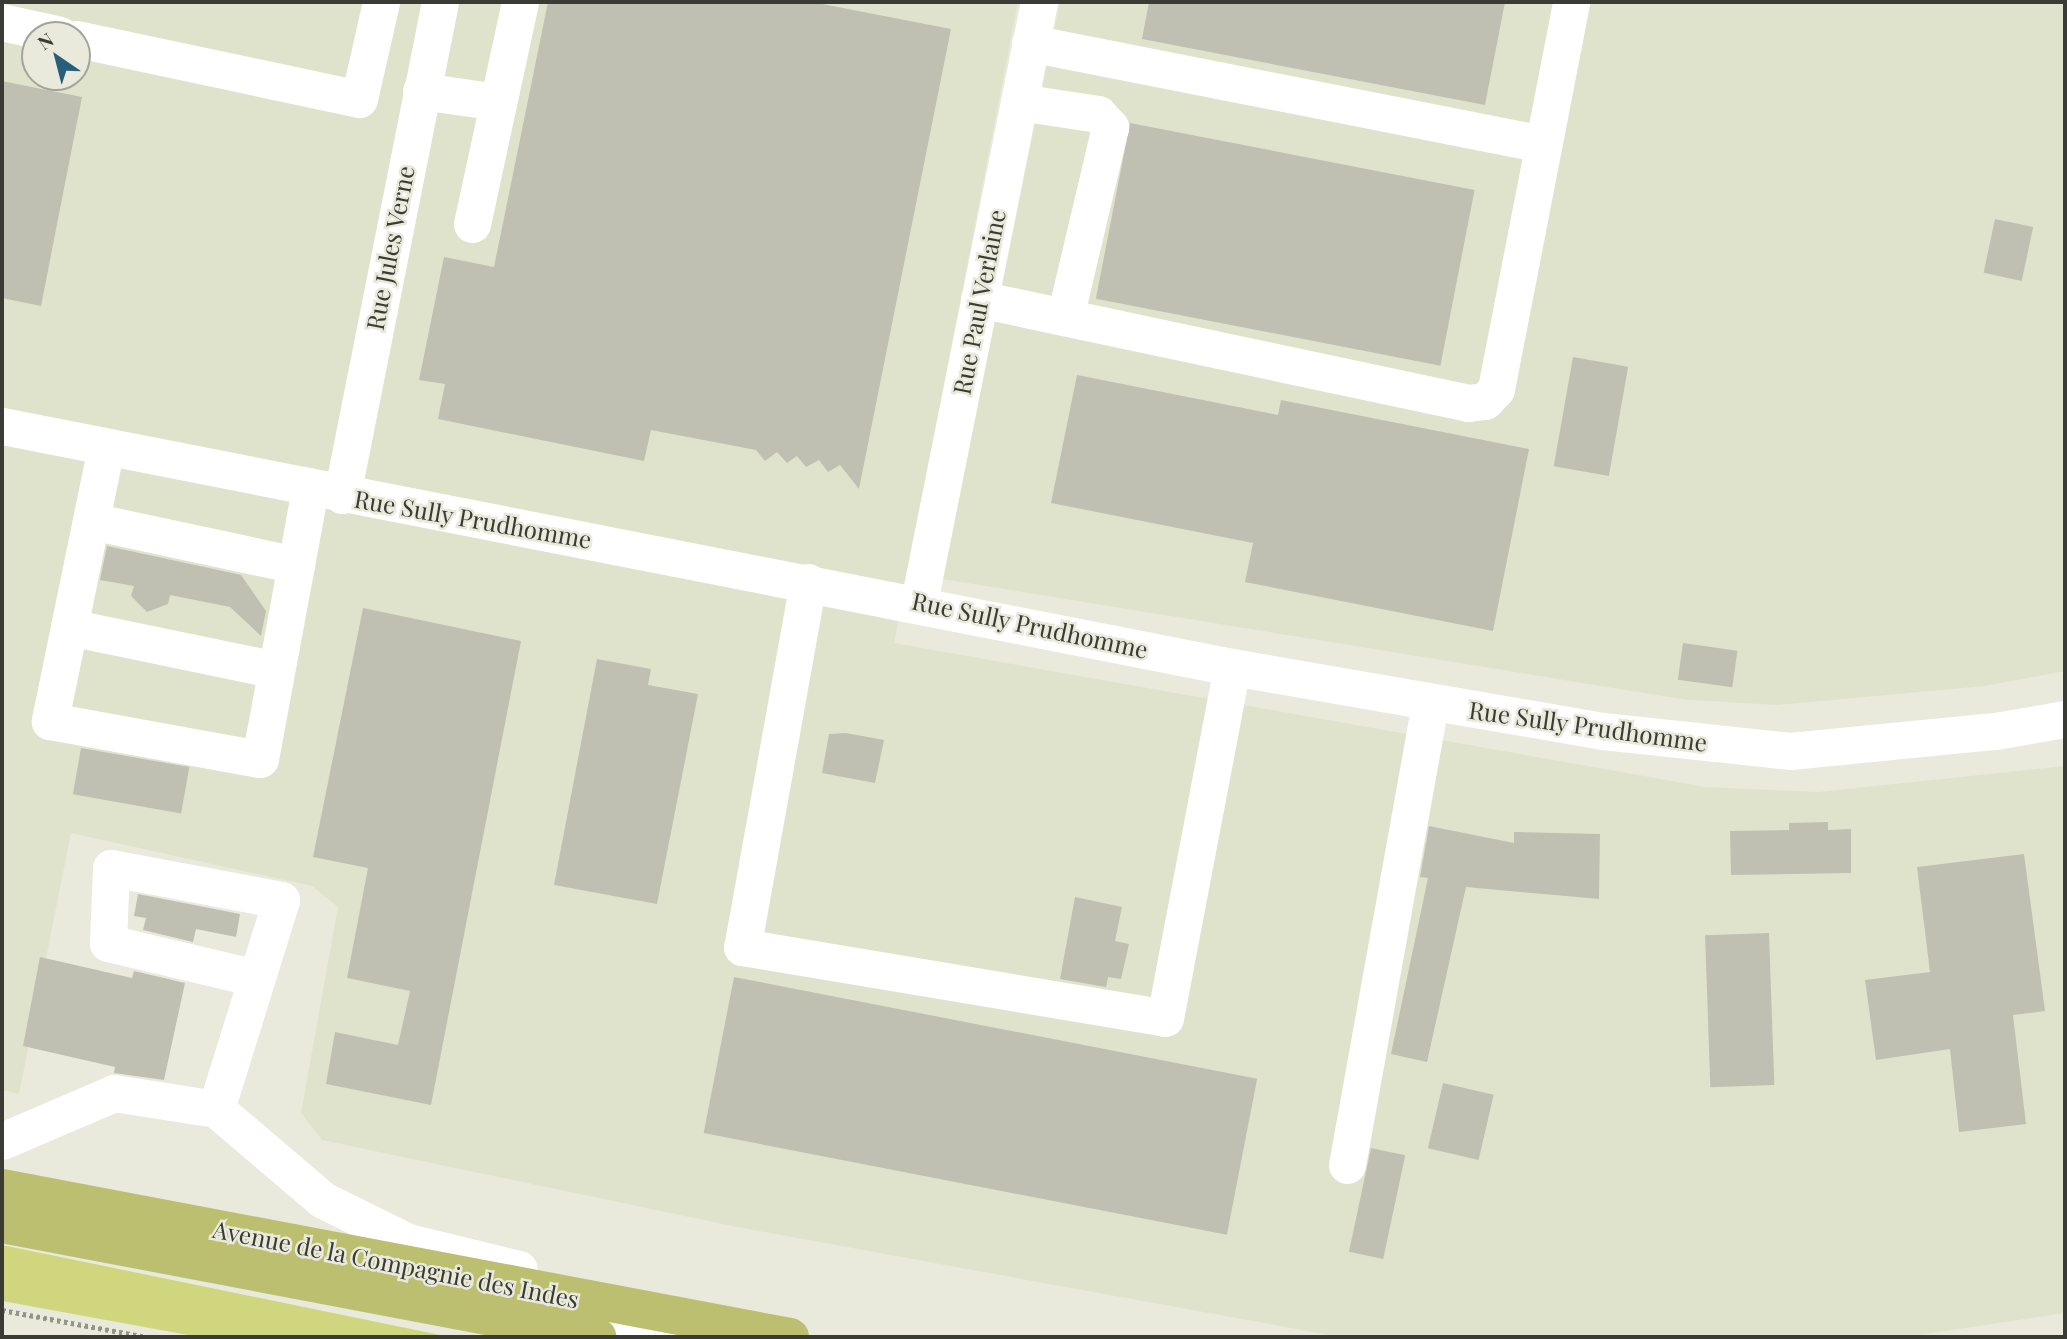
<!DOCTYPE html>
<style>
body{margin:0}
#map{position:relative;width:2067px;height:1339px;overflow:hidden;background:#e9eadb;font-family:"Playfair Display",serif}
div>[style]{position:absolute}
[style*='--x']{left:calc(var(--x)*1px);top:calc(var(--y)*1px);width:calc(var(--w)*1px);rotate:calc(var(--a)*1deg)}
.built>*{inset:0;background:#e0e3cc}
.green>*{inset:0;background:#d0d67e}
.building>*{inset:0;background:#bfc0b2;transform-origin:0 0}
.path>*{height:4.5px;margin-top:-2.25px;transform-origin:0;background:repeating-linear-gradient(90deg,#93948a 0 3.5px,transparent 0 7px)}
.minor>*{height:37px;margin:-18.5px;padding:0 18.5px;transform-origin:18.5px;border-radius:18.5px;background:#fff}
.major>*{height:38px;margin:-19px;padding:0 19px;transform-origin:19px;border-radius:19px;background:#bcbf70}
span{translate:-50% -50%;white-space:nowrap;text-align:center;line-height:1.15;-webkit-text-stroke:5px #e9eadb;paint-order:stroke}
.street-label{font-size:24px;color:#3a3b35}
.frame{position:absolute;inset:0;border:4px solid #3a3b35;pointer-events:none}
.north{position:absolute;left:21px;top:21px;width:70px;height:70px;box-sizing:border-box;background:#e9eadb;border:2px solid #a3a499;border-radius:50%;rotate:325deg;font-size:19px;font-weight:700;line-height:28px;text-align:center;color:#3a3b35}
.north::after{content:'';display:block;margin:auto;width:24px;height:32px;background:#295e7a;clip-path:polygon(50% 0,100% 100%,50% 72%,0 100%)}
</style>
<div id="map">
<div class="built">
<i style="clip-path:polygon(evenodd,2px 2px,1018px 2px,894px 643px,1706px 787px,1818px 792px,2065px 766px,2065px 1313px,1906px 1337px,1340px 1337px,737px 1227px,322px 1140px,301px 1113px,338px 907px,312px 886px,71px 833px,19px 1094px,2px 1090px,2px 2px,35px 35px,77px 35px,77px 77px,35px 77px,35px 35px)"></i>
<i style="clip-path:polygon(1060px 2px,2065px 2px,2065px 671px,1985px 686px,1778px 705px,1687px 700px,942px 579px)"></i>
</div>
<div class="green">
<i style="clip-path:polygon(2px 1245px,450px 1337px,199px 1337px,2px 1301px)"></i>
</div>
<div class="building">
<i style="clip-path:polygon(548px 2px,812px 2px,951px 29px,859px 489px,840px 465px,828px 472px,819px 460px,806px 467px,797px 456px,787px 463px,777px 452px,765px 461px,756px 450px,651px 430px,644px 461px,438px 419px,445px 384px,419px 380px,444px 257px,494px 267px)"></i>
<i style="clip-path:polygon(1149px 2px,1505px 2px,1485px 105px,1142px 39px)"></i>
<i style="clip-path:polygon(2px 81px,82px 97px,41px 306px,2px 298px)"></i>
<i style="left:1130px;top:123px;width:351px;height:179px;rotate:11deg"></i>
<i style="left:1995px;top:219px;width:39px;height:55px;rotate:12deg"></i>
<i style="left:1573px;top:357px;width:56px;height:111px;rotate:10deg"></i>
<i style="clip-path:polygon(1077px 375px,1278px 415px,1281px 400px,1529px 449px,1493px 631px,1245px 582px,1253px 543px,1051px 503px)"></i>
<i style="clip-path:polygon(107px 546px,241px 575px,266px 611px,261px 636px,230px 607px,170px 595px,168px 604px,147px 612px,131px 596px,134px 586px,100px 580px)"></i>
<i style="clip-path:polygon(363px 608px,521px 641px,431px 1105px,326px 1084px,335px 1032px,398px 1045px,410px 991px,347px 978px,368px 868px,313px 857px)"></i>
<i style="left:1683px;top:643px;width:55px;height:37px;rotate:8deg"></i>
<i style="clip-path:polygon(597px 659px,651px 669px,648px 685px,698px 694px,657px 904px,554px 885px)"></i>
<i style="clip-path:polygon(846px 733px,884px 740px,875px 783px,822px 773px,829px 734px)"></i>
<i style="left:81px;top:748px;width:110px;height:47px;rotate:10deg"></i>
<i style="clip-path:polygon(1828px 822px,1828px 830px,1851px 829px,1851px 873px,1731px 875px,1730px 831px,1789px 830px,1789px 823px)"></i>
<i style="clip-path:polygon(1429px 826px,1514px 843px,1514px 832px,1600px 834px,1599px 899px,1466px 887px,1427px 1062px,1391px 1054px,1428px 878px,1420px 877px)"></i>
<i style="clip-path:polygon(2024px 854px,2045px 1011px,2013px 1015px,2026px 1124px,1959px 1132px,1950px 1049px,1876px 1060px,1865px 980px,1930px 972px,1917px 867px)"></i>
<i style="clip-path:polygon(138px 894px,240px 914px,236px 937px,196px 929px,193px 942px,143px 930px,146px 918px,134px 916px)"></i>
<i style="clip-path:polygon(1075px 897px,1122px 907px,1115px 941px,1129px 944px,1121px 979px,1108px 977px,1106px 987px,1060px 979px)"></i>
<i style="left:1769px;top:933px;width:152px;height:64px;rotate:88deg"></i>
<i style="clip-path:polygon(40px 957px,132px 978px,134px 971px,185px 983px,164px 1080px,114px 1073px,115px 1067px,23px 1046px)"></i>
<i style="left:734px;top:977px;width:533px;height:159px;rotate:11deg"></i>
<i style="left:1443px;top:1083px;width:52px;height:67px;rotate:13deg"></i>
<i style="left:1371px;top:1148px;width:35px;height:106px;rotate:12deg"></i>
</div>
<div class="path">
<i style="--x:2;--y:1310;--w:147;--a:10.6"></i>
</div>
<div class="minor">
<i style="--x:2;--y:22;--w:59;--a:12.6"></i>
<i style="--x:77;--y:39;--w:288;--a:12"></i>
<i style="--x:359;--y:99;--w:99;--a:-77.2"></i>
<i style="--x:1030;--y:43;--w:523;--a:11.14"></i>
<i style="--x:421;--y:91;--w:78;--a:8.1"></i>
<i style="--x:1019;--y:102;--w:80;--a:8.6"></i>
<i style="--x:1098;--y:114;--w:18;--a:47"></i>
<i style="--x:1110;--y:127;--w:195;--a:103.3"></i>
<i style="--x:472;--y:224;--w:227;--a:-77.8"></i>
<i style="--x:979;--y:299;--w:500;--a:12"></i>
<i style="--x:1468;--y:403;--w:17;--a:-7"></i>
<i style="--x:1485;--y:401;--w:16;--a:-47"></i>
<i style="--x:1496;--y:389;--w:394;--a:-79"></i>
<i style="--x:2;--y:426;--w:1253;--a:11.09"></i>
<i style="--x:1232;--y:667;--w:376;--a:9.8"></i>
<i style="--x:1603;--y:731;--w:188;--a:6.1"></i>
<i style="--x:1790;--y:751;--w:206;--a:-5.6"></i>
<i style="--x:1995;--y:731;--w:71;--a:-9.7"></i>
<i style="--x:106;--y:447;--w:280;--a:101.6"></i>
<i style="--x:50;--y:721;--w:213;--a:10.3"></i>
<i style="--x:260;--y:759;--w:276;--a:-79.5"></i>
<i style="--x:342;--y:495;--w:503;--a:-78.76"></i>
<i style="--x:91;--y:521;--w:210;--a:12.1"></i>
<i style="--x:808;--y:582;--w:371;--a:100.2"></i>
<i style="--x:742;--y:947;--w:429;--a:9.5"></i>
<i style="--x:1165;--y:1018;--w:357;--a:-79.2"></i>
<i style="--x:919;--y:602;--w:612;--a:-78.69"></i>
<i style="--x:69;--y:627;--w:211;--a:11.7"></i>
<i style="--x:216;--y:1109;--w:219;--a:-72.7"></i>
<i style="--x:281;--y:900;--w:173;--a:-169.3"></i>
<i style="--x:111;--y:868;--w:75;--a:92.3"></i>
<i style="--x:108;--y:943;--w:152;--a:13.3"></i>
<i style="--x:2;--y:1141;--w:122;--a:-23.2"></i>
<i style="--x:114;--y:1093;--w:103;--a:8.9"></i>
<i style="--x:216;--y:1109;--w:140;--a:40.4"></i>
<i style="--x:323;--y:1200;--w:95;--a:26.3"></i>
<i style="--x:408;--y:1242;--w:114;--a:13.7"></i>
<i style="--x:1347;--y:1165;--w:468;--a:-79.8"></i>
<i style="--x:561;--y:1315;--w:118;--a:10.7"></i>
</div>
<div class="major">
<i style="--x:2;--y:1188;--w:802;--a:10.71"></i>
<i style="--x:2;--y:1224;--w:606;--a:10.75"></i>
</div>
<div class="street-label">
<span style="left:390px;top:248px;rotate:-79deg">Rue Jules Verne</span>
<span style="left:979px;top:302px;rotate:-79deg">Rue Paul Verlaine</span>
<span style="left:473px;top:519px;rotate:10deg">Rue Sully Prudhomme</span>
<span style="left:1030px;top:625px;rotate:12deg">Rue Sully Prudhomme</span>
<span style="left:1588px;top:726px;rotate:8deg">Rue Sully Prudhomme</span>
<span style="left:396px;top:1264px;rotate:11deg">Avenue de la Compagnie des Indes</span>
</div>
<div class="frame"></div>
<div class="north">N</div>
</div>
